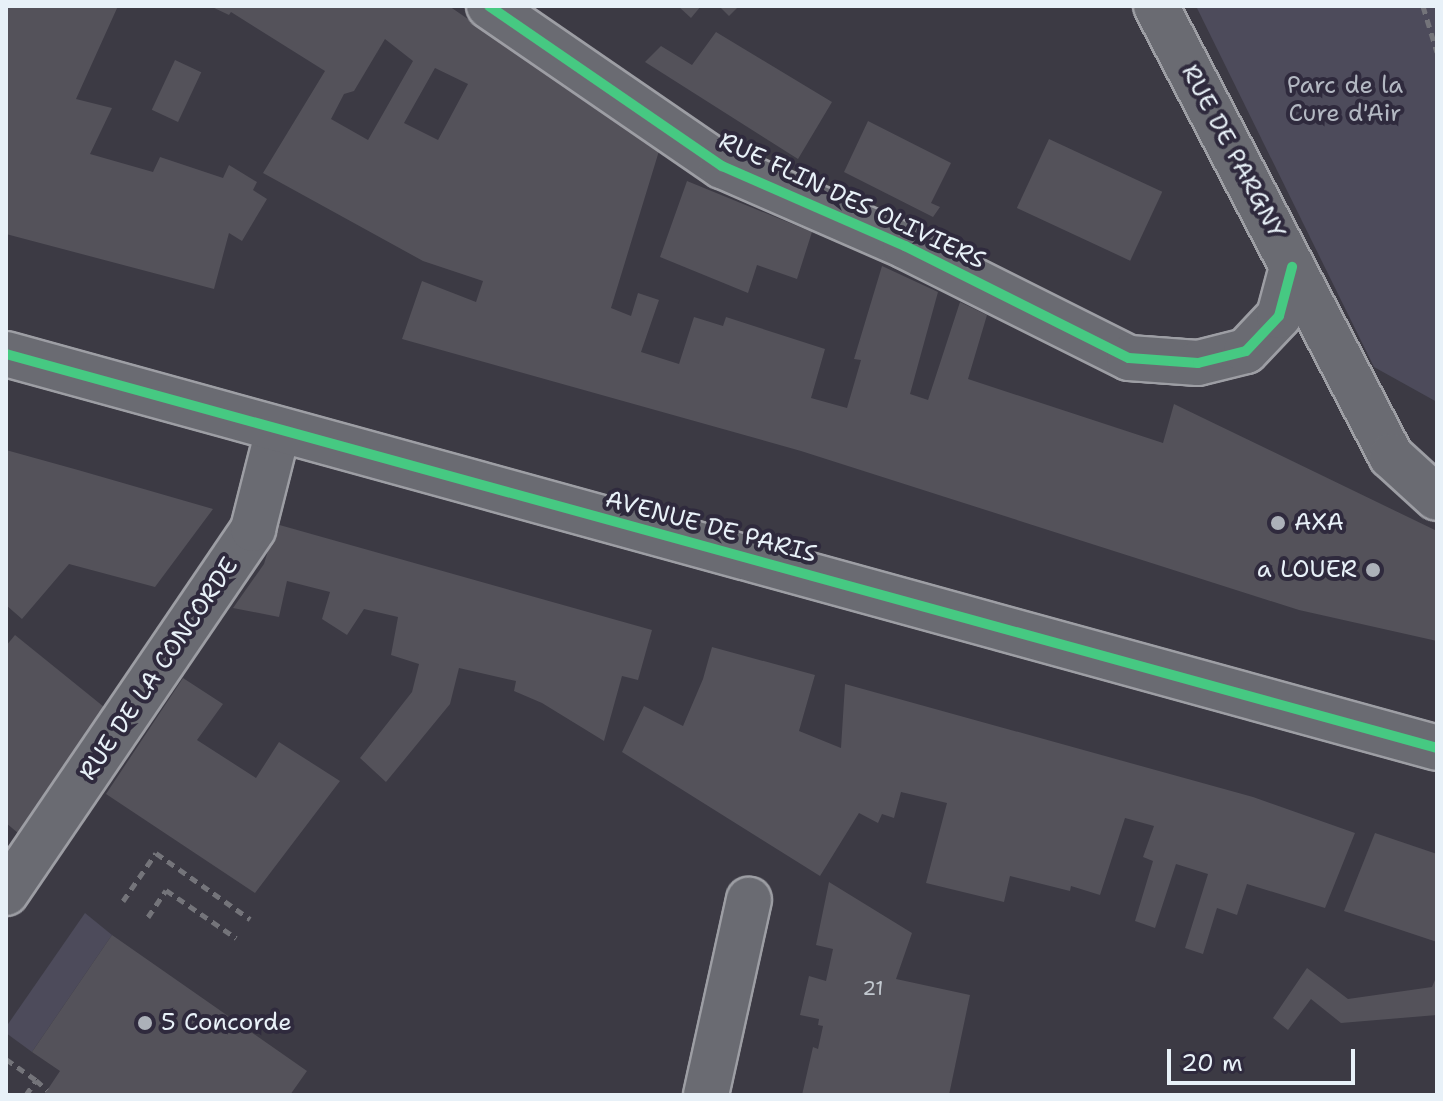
<!DOCTYPE html>
<style>
body{margin:0}
#map{position:relative;width:1443px;height:1101px;overflow:hidden;background:#3c3a44;font-family:"Shantell Sans",sans-serif}
div>[style]{position:absolute}
[style*='--x']{left:calc(var(--x)*1px);top:calc(var(--y)*1px);width:calc(var(--w)*1px);rotate:calc(var(--a)*1deg)}
.green>*{inset:0;background:#4d4b5b}
.building>*{inset:0;background:#54525a;transform-origin:0 0}
.path>*{height:5px;margin-top:-2.5px;transform-origin:0;background:repeating-linear-gradient(90deg,#74747a 0 8px,transparent 0 14px)}
.roads{filter:drop-shadow(2px 0 #9d9ea4) drop-shadow(-2px 0 #9d9ea4) drop-shadow(0 2px #9d9ea4) drop-shadow(0 -2px #9d9ea4)}
.minor>*{height:44px;margin:-22px;padding:0 22px;transform-origin:22px;border-radius:22px;background:#6a6b72}
.primary>*{height:44px;margin:-22px;padding:0 22px;transform-origin:22px;border-radius:22px;background:#6a6b72}
.cycleway>*{height:10px;margin:-5px;padding:0 5px;transform-origin:5px;border-radius:5px;background:#46c982}
.dots>*{width:22px;height:22px;translate:-50% -50%;box-sizing:border-box;border:4px solid #2f2a3d;border-radius:50%}
span{translate:-50% -50%;white-space:nowrap;text-align:center;line-height:1.15;-webkit-text-stroke:8px #2f2a3d;paint-order:stroke}
.number-label{font-size:20px;color:#c3c9d0}
.number-label span{-webkit-text-stroke-width:0}
.park-label{font-size:24px;color:#b3b8c2}
.street-label{font-size:24px;color:#e8f1f8}
.poi-label{font-size:24px;color:#e8f1f8}
.left{translate:0 -50%;text-align:left}
.right{translate:-100% -50%;text-align:right}
.frame{position:absolute;inset:0;border:8px solid #e8f1f8;pointer-events:none}
.scale{position:absolute;left:1167px;top:1049px;width:188px;height:36px;box-sizing:border-box;border:4px solid #e8f1f8;border-top:0;padding-left:10px;font-size:24px;line-height:28px;white-space:nowrap;color:#e8f1f8;-webkit-text-stroke:6px #2f2a3d;paint-order:stroke}
</style>
<div id="map">
<div class="green">
<i style="clip-path:polygon(1196px 6px,1437px 6px,1437px 402px,1374px 367px)"></i>
<i style="clip-path:polygon(85px 913px,112px 935px,32px 1052px,6px 1033px,6px 1027px)"></i>
</div>
<div class="building">
<i style="clip-path:polygon(7px 6px,118px 6px,76px 99px,112px 108px,90px 154px,153px 172px,160px 157px,223px 178px,229px 165px,257px 182px,253px 190px,267px 199px,242px 241px,229px 233px,214px 289px,6px 234px)"></i>
<i style="clip-path:polygon(evenodd,210px 6px,449px 6px,659px 151px,611px 308px,631px 316px,638px 293px,659px 300px,641px 352px,679px 364px,694px 317px,723px 326px,726px 317px,825px 349px,811px 398px,847px 408px,861px 360px,854px 359px,882px 266px,938px 292px,910px 394px,928px 400px,960px 302px,987px 315px,968px 379px,1163px 443px,1174px 404px,1437px 531px,1437px 641px,1299px 610px,801px 451px,402px 339px,422px 281px,476px 302px,483px 281px,423px 261px,263px 173px,325px 71px,231px 12px,229px 15px,210px 6px,385px 39px,413px 61px,368px 140px,331px 119px,344px 94px,354px 91px,385px 39px,210px 6px,435px 68px,468px 84px,438px 140px,404px 123px,435px 68px)"></i>
<i style="clip-path:polygon(678px 6px,701px 6px,691px 18px)"></i>
<i style="clip-path:polygon(719px 6px,739px 6px,729px 16px)"></i>
<i style="clip-path:polygon(716px 32px,832px 102px,798px 159px,645px 62px,661px 46px,692px 65px)"></i>
<i style="left:175px;top:60px;width:29px;height:55px;rotate:25deg"></i>
<i style="clip-path:polygon(868px 121px,951px 163px,931px 203px,940px 207px,933px 217px,844px 172px)"></i>
<i style="left:1049px;top:139px;width:125px;height:76px;rotate:25deg"></i>
<i style="clip-path:polygon(687px 181px,812px 232px,797px 279px,757px 265px,748px 293px,660px 257px)"></i>
<i style="clip-path:polygon(6px 450px,78px 470px,213px 509px,155px 587px,69px 564px,22px 619px,6px 605px)"></i>
<i style="clip-path:polygon(276px 524px,652px 630px,638px 680px,622px 676px,604px 741px,542px 703px,514px 691px,516px 681px,459px 668px,450px 704px,386px 782px,360px 758px,412px 692px,419px 664px,391px 655px,398px 617px,364px 609px,347px 635px,322px 619px,330px 592px,287px 581px,279px 617px,233px 608px,264px 564px)"></i>
<i style="clip-path:polygon(15px 635px,109px 711px,18px 833px,6px 823px,6px 646px)"></i>
<i style="clip-path:polygon(712px 647px,815px 675px,799px 731px,841px 748px,845px 684px,1253px 797px,1355px 833px,1325px 908px,1247px 884px,1237px 915px,1217px 908px,1203px 954px,1185px 948px,1208px 874px,1176px 864px,1155px 928px,1135px 921px,1153px 861px,1143px 857px,1154px 826px,1125px 818px,1100px 895px,1071px 886px,1070px 891px,1010px 876px,1004px 902px,926px 883px,947px 803px,901px 792px,894px 818px,882px 814px,878px 823px,859px 813px,820px 876px,622px 752px,644px 706px,683px 726px,703px 679px)"></i>
<i style="clip-path:polygon(183px 678px,223px 704px,197px 740px,256px 778px,279px 742px,340px 781px,255px 893px,106px 794px)"></i>
<i style="clip-path:polygon(1375px 833px,1437px 854px,1437px 942px,1344px 911px)"></i>
<i style="clip-path:polygon(829px 882px,912px 933px,896px 979px,970px 995px,949px 1095px,802px 1095px,813px 1047px,818px 1049px,823px 1026px,818px 1025px,819px 1019px,800px 1015px,809px 976px,826px 981px,833px 949px,816px 945px)"></i>
<i style="clip-path:polygon(112px 935px,307px 1071px,290px 1095px,44px 1095px,60px 1071px,32px 1052px)"></i>
<i style="clip-path:polygon(1307px 968px,1348px 999px,1432px 987px,1437px 975px,1437px 1015px,1341px 1023px,1311px 999px,1288px 1030px,1273px 1018px)"></i>
</div>
<div class="path">
<i style="--x:1423;--y:6;--w:48;--a:73.1"></i>
<i style="--x:123;--y:901;--w:58;--a:-55.5"></i>
<i style="--x:156;--y:853;--w:115;--a:35.1"></i>
<i style="--x:148;--y:917;--w:32;--a:-56"></i>
<i style="--x:166;--y:890;--w:85;--a:34.4"></i>
<i style="--x:6;--y:1059;--w:37;--a:35"></i>
<i style="--x:26;--y:1095;--w:18;--a:-56"></i>
<i style="--x:36;--y:1080;--w:15;--a:42"></i>
</div>
<div class="roads">
<div class="minor">
<i style="--x:489;--y:6;--w:283;--a:34.5"></i>
<i style="--x:722;--y:166;--w:200;--a:23.6"></i>
<i style="--x:905;--y:246;--w:250;--a:26.6"></i>
<i style="--x:1129;--y:358;--w:69;--a:4.1"></i>
<i style="--x:1198;--y:363;--w:49;--a:-14"></i>
<i style="--x:1246;--y:351;--w:48;--a:-46.7"></i>
<i style="--x:1279;--y:316;--w:51;--a:-75.1"></i>
<i style="--x:1156;--y:6;--w:508;--a:62.43"></i>
<i style="--x:1391;--y:456;--w:62;--a:42.4"></i>
<i style="--x:6;--y:893;--w:440;--a:-55.8"></i>
<i style="--x:253;--y:529;--w:102;--a:-75.8"></i>
<i style="--x:706;--y:1095;--w:200;--a:-77.6"></i>
</div>
<div class="primary">
<i style="--x:6;--y:354;--w:1484;--a:15.39"></i>
</div>
</div>
<div class="cycleway">
<i style="--x:489;--y:6;--w:283;--a:34.5"></i>
<i style="--x:722;--y:166;--w:200;--a:23.6"></i>
<i style="--x:905;--y:246;--w:250;--a:26.6"></i>
<i style="--x:1129;--y:358;--w:69;--a:4.1"></i>
<i style="--x:1198;--y:363;--w:49;--a:-14"></i>
<i style="--x:1246;--y:351;--w:48;--a:-46.7"></i>
<i style="--x:1279;--y:316;--w:51;--a:-75.1"></i>
<i style="--x:6;--y:354;--w:1484;--a:15.39"></i>
</div>
<div class="dots">
<i style="left:1278px;top:523px;background:#acb1b9"></i>
<i style="left:1373px;top:570px;background:#acb1b9"></i>
<i style="left:145px;top:1023px;background:#acb1b9"></i>
</div>
<div class="number-label">
<span style="left:873px;top:988px">21</span>
</div>
<div class="park-label">
<span style="left:1345px;top:100px">Parc de la<br>Cure d'Air</span>
</div>
<div class="street-label">
<span style="left:1233px;top:152px;rotate:62deg">RUE DE PARGNY</span>
<span style="left:852px;top:201px;rotate:25deg">RUE FLIN DES OLIVIERS</span>
<span style="left:711px;top:527px;rotate:15deg">AVENUE DE PARIS</span>
<span style="left:159px;top:669px;rotate:-56deg">RUE DE LA CONCORDE</span>
</div>
<div class="poi-label">
<span class="left" style="left:1294px;top:523px">AXA</span>
<span class="right" style="left:1357px;top:570px">a LOUER</span>
<span class="left" style="left:161px;top:1023px">5 Concorde</span>
</div>
<div class="frame"></div>
<div class="scale">20 m</div>
</div>
